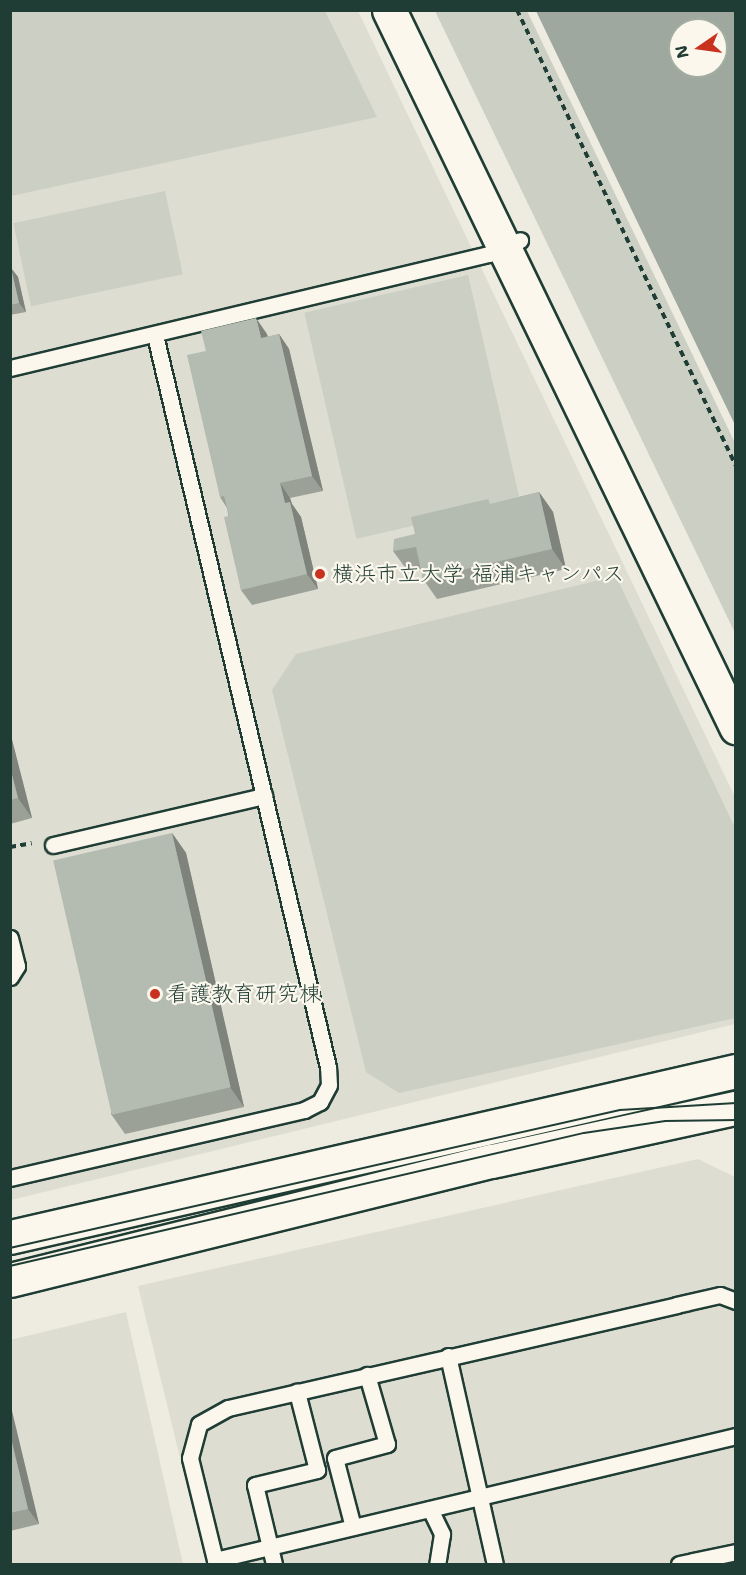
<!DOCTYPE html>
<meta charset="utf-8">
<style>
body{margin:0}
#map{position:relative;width:746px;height:1575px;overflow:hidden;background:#eeece1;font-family:"Shantell Sans","Klee One",sans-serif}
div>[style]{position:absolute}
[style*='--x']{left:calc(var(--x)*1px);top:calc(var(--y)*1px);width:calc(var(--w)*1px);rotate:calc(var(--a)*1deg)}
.built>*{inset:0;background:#ddddd2}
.green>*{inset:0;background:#cbcfc4;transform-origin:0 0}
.water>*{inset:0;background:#9fa89f}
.path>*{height:4px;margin-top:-2px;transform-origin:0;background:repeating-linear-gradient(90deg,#1f3d34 0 6px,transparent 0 10.5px)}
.roads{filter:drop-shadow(2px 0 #1f3d34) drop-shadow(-2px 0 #1f3d34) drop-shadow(0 2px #1f3d34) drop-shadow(0 -2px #1f3d34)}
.lane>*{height:15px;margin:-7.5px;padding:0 7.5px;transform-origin:7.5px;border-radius:7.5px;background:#fbf7ec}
.secondary>*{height:33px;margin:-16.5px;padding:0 16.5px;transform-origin:16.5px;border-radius:16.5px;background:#fbf7ec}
.tram>*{height:1.5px;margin:-0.75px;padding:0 0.75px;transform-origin:0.75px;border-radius:0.75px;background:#1f3d34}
.wall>*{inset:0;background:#9ba197}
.shaded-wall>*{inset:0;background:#7e837b}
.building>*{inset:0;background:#b4bbb0;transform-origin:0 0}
.dots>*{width:16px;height:16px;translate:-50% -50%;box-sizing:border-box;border:3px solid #fbf7ec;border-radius:50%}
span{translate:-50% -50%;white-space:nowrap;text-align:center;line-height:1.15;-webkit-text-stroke:4.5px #fbf7ec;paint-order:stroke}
.poi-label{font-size:22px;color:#1f3d34}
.left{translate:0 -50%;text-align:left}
.frame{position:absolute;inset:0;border:12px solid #1f3d34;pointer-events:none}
.north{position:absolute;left:668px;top:18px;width:60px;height:60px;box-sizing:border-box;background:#fbf7ec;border:2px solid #a3ada2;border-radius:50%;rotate:257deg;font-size:16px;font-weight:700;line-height:24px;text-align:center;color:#1f3d34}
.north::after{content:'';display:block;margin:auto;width:21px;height:27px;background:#c8321e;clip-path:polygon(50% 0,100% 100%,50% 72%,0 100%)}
</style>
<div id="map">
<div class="built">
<i style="clip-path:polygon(10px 11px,358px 11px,735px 797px,735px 1024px,11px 1200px)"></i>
<i style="clip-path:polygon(698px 1159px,735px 1177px,735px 1564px,206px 1564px,138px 1286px)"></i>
<i style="clip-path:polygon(126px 1312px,183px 1564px,11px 1564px,10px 1340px)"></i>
</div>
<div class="green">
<i style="clip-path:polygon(10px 11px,325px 11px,377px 117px,11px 196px)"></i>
<i style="clip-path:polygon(435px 11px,527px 11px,735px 443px,735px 633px)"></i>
<i style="left:165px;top:191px;width:85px;height:155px;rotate:78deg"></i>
<i style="left:468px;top:275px;width:232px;height:168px;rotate:77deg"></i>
<i style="clip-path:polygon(616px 576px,735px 828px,735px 1018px,399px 1093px,366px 1072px,272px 690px,296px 654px)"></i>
</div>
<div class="water">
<i style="clip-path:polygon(evenodd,536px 11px,735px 11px,735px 425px,536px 11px,680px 30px,716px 30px,716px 66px,680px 66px,680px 30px)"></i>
</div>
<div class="path">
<i style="--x:517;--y:10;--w:506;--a:64.35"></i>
<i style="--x:10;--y:847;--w:22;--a:-10"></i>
</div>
<div class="roads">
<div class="lane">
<i style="--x:10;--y:368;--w:492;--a:-13.4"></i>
<i style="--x:489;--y:254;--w:34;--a:-24"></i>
<i style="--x:53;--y:845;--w:217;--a:-13.1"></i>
<i style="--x:10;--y:938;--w:29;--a:76"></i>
<i style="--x:17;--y:966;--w:13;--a:122"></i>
<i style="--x:10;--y:1178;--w:302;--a:-13"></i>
<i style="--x:304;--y:1110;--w:18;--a:-27"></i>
<i style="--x:320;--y:1102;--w:19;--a:-62"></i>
<i style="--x:329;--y:1085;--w:18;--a:-93"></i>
<i style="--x:328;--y:1067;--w:752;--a:-103.3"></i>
<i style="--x:448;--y:1356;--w:213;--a:77.3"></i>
<i style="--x:430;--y:1509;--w:28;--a:64"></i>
<i style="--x:442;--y:1534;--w:30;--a:99"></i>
<i style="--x:353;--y:1527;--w:71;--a:-104.6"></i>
<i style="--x:335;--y:1458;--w:54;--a:-15.1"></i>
<i style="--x:387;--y:1444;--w:72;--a:-106.2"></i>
<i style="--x:215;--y:1560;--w:536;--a:-13.39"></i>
<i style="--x:216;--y:1564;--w:109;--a:-103.8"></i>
<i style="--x:190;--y:1458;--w:35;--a:-75"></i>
<i style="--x:199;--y:1424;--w:33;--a:-29"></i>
<i style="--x:228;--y:1408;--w:460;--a:-12.9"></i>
<i style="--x:676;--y:1305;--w:45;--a:-12.8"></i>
<i style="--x:720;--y:1295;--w:17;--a:21"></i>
<i style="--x:274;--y:1564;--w:81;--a:-103.5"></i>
<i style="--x:255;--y:1485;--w:64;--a:-13.6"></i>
<i style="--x:317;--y:1470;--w:81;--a:-104.4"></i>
<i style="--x:679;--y:1564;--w:58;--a:-11.9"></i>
</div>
<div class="secondary">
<i style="--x:389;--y:10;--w:797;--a:64.17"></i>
<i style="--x:10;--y:1237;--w:745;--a:-12.88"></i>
<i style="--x:10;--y:1280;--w:496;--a:-13.9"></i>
<i style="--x:492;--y:1161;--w:250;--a:-12.3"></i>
</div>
</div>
<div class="tram">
<i style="--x:10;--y:1248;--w:625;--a:-12.75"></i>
<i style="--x:620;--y:1110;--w:116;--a:-3.5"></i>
<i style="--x:10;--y:1266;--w:589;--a:-13.05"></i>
<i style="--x:584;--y:1133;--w:82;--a:-8.4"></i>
<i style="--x:665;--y:1121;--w:71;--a:-0.8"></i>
</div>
<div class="wall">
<i style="clip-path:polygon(10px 268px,11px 268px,18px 277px,26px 312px,10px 315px)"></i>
<i style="clip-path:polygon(267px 334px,268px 337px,279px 334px,289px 349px,323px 491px,290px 498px,292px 504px,301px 517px,318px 589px,252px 605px,241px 590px,227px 508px,220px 497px,206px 351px)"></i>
<i style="clip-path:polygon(539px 492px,553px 512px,566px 569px,437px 599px,423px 579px,421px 569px,407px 570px,393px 551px,415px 534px,492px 504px)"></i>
<i style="clip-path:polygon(10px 732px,32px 818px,10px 824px)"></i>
<i style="clip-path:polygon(172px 833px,186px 853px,244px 1107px,125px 1134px,111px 1114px)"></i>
<i style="clip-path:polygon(10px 1403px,39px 1524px,10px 1531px)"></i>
</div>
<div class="shaded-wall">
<i style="clip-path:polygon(11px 268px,18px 277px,26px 312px,19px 303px)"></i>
<i style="clip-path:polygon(256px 318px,267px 334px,271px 354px,261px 338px)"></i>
<i style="clip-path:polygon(279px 334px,289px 349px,323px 491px,312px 476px)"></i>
<i style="clip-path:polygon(280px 483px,290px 498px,292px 504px,301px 517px,318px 589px,307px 574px,285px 503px)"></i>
<i style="clip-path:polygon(539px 492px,553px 512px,566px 569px,552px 549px)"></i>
<i style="clip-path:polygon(10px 732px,32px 818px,18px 798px,10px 767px)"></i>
<i style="clip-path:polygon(172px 833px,186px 853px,244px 1107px,230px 1087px)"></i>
<i style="clip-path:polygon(10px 1403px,39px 1524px,28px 1509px,10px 1434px)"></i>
</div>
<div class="building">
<i style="clip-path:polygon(10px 268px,11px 268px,19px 303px,10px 305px)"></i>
<i style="clip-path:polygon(256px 318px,261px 338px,279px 334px,312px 476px,280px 483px,285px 503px,290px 502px,307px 574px,241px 590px,224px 517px,229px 516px,224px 496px,220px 497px,187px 355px,206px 351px,201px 331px)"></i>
<i style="clip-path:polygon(539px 492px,552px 549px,423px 579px,416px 547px,393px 551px,394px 539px,415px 534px,411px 517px,488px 499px,490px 504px)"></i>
<i style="clip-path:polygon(10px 767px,18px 798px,10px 800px)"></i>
<i style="left:172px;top:833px;width:261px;height:122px;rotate:77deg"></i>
<i style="clip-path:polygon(10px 1434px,28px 1509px,10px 1513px)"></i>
</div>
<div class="dots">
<i style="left:320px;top:574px;background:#c8321e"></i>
<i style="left:155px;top:994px;background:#c8321e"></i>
</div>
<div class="poi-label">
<span class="left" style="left:332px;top:574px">横浜市立大学 福浦キャンパス</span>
<span class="left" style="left:167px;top:994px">看護教育研究棟</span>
</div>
<div class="frame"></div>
<div class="north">N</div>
</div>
